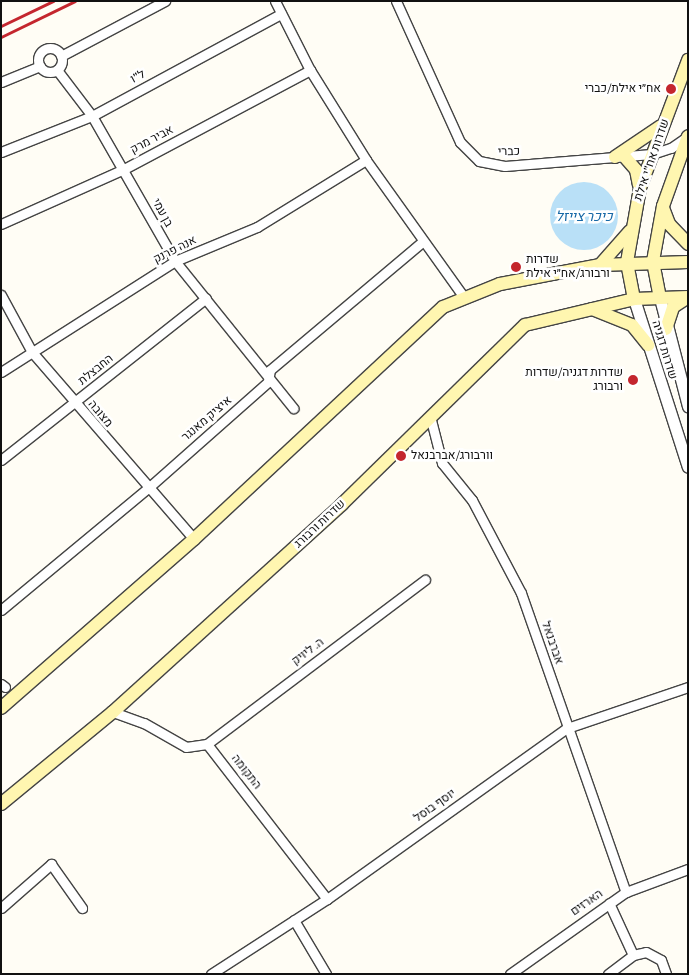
<!DOCTYPE html>
<meta charset="utf-8">
<style>
body{margin:0}
#map{position:relative;width:689px;height:975px;overflow:hidden;background:#fffdf5;font-family:"Crimson Pro",Heebo,serif}
div>[style]{position:absolute}
[style*='--x']{left:calc(var(--x)*1px);top:calc(var(--y)*1px);width:calc(var(--w)*1px);rotate:calc(var(--a)*1deg)}
.water>*{inset:0;background:#b9e0f7}
.round{border-radius:50%}
.roads{filter:drop-shadow(1px 0 #444) drop-shadow(-1px 0 #444) drop-shadow(0 1px #444) drop-shadow(0 -1px #444)}
.minor>*{height:9px;margin:-4.5px;padding:0 4.5px;transform-origin:4.5px;border-radius:4.5px;background:#fff}
.minor>.ring{margin:-4.5px;padding:0;box-sizing:content-box;background:none;border:9px solid #fff;border-radius:50%}
.tertiary>*{height:11px;margin:-5.5px;padding:0 5.5px;transform-origin:5.5px;border-radius:5.5px;background:#fff}
.secondary>*{height:12px;margin:-6px;padding:0 6px;transform-origin:6px;border-radius:6px;background:#fff6b0}
.rail>*{height:3px;margin:-1.5px;padding:0 1.5px;transform-origin:1.5px;border-radius:1.5px;background:#c4262e}
.dots>*{width:14px;height:14px;translate:-50% -50%;box-sizing:border-box;border:2px solid #fff;border-radius:50%}
span{translate:-50% -50%;white-space:nowrap;text-align:center;line-height:1.15;-webkit-text-stroke:5px #fff;paint-order:stroke}
.street-label{font-size:12px;color:#111}
.poi-label{font-size:12px;color:#111}
.right{translate:-100% -50%;text-align:right}
.left{translate:0 -50%;text-align:left}
.water-label{font-size:14px;color:#1768a6;font-style:italic}
.frame{position:absolute;inset:0;border:2px solid #111;pointer-events:none}
</style>
<div id="map">
<div class="water">
<i class="round" style="left:550px;top:182px;width:68px;height:68px"></i>
</div>
<div class="roads">
<div class="minor">
<i style="--x:275;--y:1;--w:77;--a:63.1"></i>
<i style="--x:310;--y:70;--w:106;--a:58.1"></i>
<i style="--x:366;--y:160;--w:167;--a:54.5"></i>
<i style="--x:396;--y:1;--w:155;--a:65.6"></i>
<i style="--x:460;--y:142;--w:27;--a:45"></i>
<i style="--x:479;--y:161;--w:26;--a:11"></i>
<i style="--x:505;--y:166;--w:147;--a:-4.7"></i>
<i style="--x:652;--y:154;--w:20;--a:-18"></i>
<i style="--x:671;--y:148;--w:19;--a:-35"></i>
<i class="ring" style="left:38px;top:48px;width:15px;height:15px"></i>
<i style="--x:61;--y:56;--w:118;--a:-27.9"></i>
<i style="--x:57;--y:70;--w:58;--a:52.7"></i>
<i style="--x:92;--y:116;--w:167;--a:60.2"></i>
<i style="--x:175;--y:261;--w:189;--a:51.2"></i>
<i style="--x:1;--y:82;--w:42;--a:-22.3"></i>
<i style="--x:1;--y:152;--w:98;--a:-21.6"></i>
<i style="--x:92;--y:116;--w:215;--a:-28.4"></i>
<i style="--x:1;--y:224;--w:135;--a:-24.1"></i>
<i style="--x:124;--y:169;--w:211;--a:-28"></i>
<i style="--x:1;--y:295;--w:65;--a:61.5"></i>
<i style="--x:32;--y:352;--w:247;--a:49.1"></i>
<i style="--x:1;--y:372;--w:206;--a:-32.5"></i>
<i style="--x:175;--y:261;--w:89;--a:-22.5"></i>
<i style="--x:257;--y:227;--w:128;--a:-31.6"></i>
<i style="--x:430;--y:416;--w:49;--a:75.7"></i>
<i style="--x:442;--y:463;--w:48;--a:51"></i>
<i style="--x:472;--y:500;--w:105;--a:62.2"></i>
<i style="--x:521;--y:593;--w:317;--a:70.7"></i>
<i style="--x:1;--y:460;--w:261;--a:-38.3"></i>
<i style="--x:1;--y:610;--w:190;--a:-39.7"></i>
<i style="--x:147;--y:489;--w:162;--a:-41.5"></i>
<i style="--x:268;--y:382;--w:12;--a:-81"></i>
<i style="--x:270;--y:370;--w:197;--a:-40.1"></i>
<i style="--x:1;--y:684;--w:5;--a:37"></i>
<i style="--x:113;--y:712;--w:33;--a:20"></i>
<i style="--x:144;--y:723;--w:48;--a:29.7"></i>
<i style="--x:186;--y:747;--w:21;--a:-8"></i>
<i style="--x:207;--y:744;--w:196;--a:52.3"></i>
<i style="--x:207;--y:744;--w:273;--a:-37"></i>
<i style="--x:1;--y:908;--w:67;--a:-41.3"></i>
<i style="--x:51;--y:864;--w:54;--a:54.8"></i>
<i style="--x:294;--y:920;--w:63;--a:59.3"></i>
<i style="--x:633;--y:955;--w:13;--a:-13"></i>
<i style="--x:646;--y:952;--w:17;--a:28"></i>
<i style="--x:661;--y:960;--w:15;--a:70"></i>
<i style="--x:211;--y:974;--w:138;--a:-32.9"></i>
<i style="--x:327;--y:899;--w:295;--a:-35.5"></i>
<i style="--x:567;--y:728;--w:128;--a:-18.7"></i>
<i style="--x:510;--y:974;--w:142;--a:-35.3"></i>
<i style="--x:626;--y:892;--w:66;--a:-20.4"></i>
<i style="--x:608;--y:974;--w:31;--a:-37"></i>
<i style="--x:633;--y:955;--w:57;--a:-114.8"></i>
</div>
<div class="tertiary">
<i style="--x:660;--y:298;--w:112;--a:75.5"></i>
<i style="--x:634;--y:299;--w:176;--a:72.2"></i>
</div>
<div class="secondary">
<i style="--x:624;--y:156;--w:18;--a:49"></i>
<i style="--x:636;--y:170;--w:15;--a:79"></i>
<i style="--x:615;--y:157;--w:55;--a:-34"></i>
<i style="--x:663;--y:208;--w:17;--a:69"></i>
<i style="--x:669;--y:224;--w:28;--a:46"></i>
<i style="--x:600;--y:265;--w:45;--a:-48.6"></i>
<i style="--x:660;--y:298;--w:38;--a:-101"></i>
<i style="--x:653;--y:261;--w:56;--a:-79.7"></i>
<i style="--x:663;--y:206;--w:74;--a:-70.3"></i>
<i style="--x:634;--y:299;--w:38;--a:-101"></i>
<i style="--x:627;--y:262;--w:75;--a:-80"></i>
<i style="--x:640;--y:188;--w:137;--a:-69.4"></i>
<i style="--x:592;--y:309;--w:43;--a:21.8"></i>
<i style="--x:632;--y:325;--w:26;--a:51"></i>
<i style="--x:666;--y:329;--w:23;--a:-72"></i>
<i style="--x:673;--y:307;--w:17;--a:-33"></i>
<i style="--x:1;--y:708;--w:257;--a:-41.2"></i>
<i style="--x:194;--y:539;--w:340;--a:-43"></i>
<i style="--x:443;--y:307;--w:61;--a:-22"></i>
<i style="--x:500;--y:284;--w:102;--a:-10.8"></i>
<i style="--x:600;--y:265;--w:88;--a:-2"></i>
<i style="--x:1;--y:804;--w:145;--a:-39.4"></i>
<i style="--x:113;--y:712;--w:309;--a:-42.2"></i>
<i style="--x:342;--y:504;--w:256;--a:-44.4"></i>
<i style="--x:525;--y:325;--w:112;--a:-13.4"></i>
<i style="--x:634;--y:299;--w:54;--a:-2.1"></i>
</div>
</div>
<div class="rail">
<i style="--x:1;--y:26;--w:58;--a:-25.7"></i>
<i style="--x:1;--y:37;--w:82;--a:-25.9"></i>
</div>
<div class="dots">
<i style="left:671px;top:89px;background:#c4262e"></i>
<i style="left:516px;top:267px;background:#c4262e"></i>
<i style="left:633px;top:380px;background:#c4262e"></i>
<i style="left:401px;top:456px;background:#c4262e"></i>
</div>
<div class="street-label">
<span style="left:138px;top:77px;rotate:-28deg">ל"ו</span>
<span style="left:152px;top:140px;rotate:-28deg">אביר מרק</span>
<span style="left:509px;top:152px;rotate:-2deg">כברי</span>
<span style="left:652px;top:160px;rotate:-71deg">שדרות אח"י אילת</span>
<span style="left:162px;top:213px;rotate:61deg">בן עמי</span>
<span style="left:175px;top:250px;rotate:-27deg">אנה פרנק</span>
<span style="left:664px;top:350px;rotate:73deg">שדרות דגניה</span>
<span style="left:96px;top:370px;rotate:-39deg">החבצלת</span>
<span style="left:100px;top:414px;rotate:50deg">מצובה</span>
<span style="left:207px;top:419px;rotate:-41deg">איציק מאנגר</span>
<span style="left:320px;top:524px;rotate:-43deg">שדרות ורבורג</span>
<span style="left:552px;top:643px;rotate:71deg">אברבנאל</span>
<span style="left:308px;top:652px;rotate:-37deg">ה. ליויק</span>
<span style="left:246px;top:772px;rotate:52deg">התקומה</span>
<span style="left:435px;top:806px;rotate:-35deg">יוסף בוסל</span>
<span style="left:587px;top:903px;rotate:-35deg">הארזים</span>
</div>
<div class="poi-label">
<span class="right" style="left:661px;top:89px">אח״י אילת/כברי</span>
<span class="left" style="left:526px;top:267px">שדרות<br>ורבורג/אח״י אילת</span>
<span class="right" style="left:623px;top:380px">שדרות דגניה/שדרות<br>ורבורג</span>
<span class="left" style="left:411px;top:456px">וורבורג/אברבנאל</span>
</div>
<div class="water-label">
<span style="left:584px;top:216px">כיכר צייזל</span>
</div>
<div class="frame"></div>
</div>
